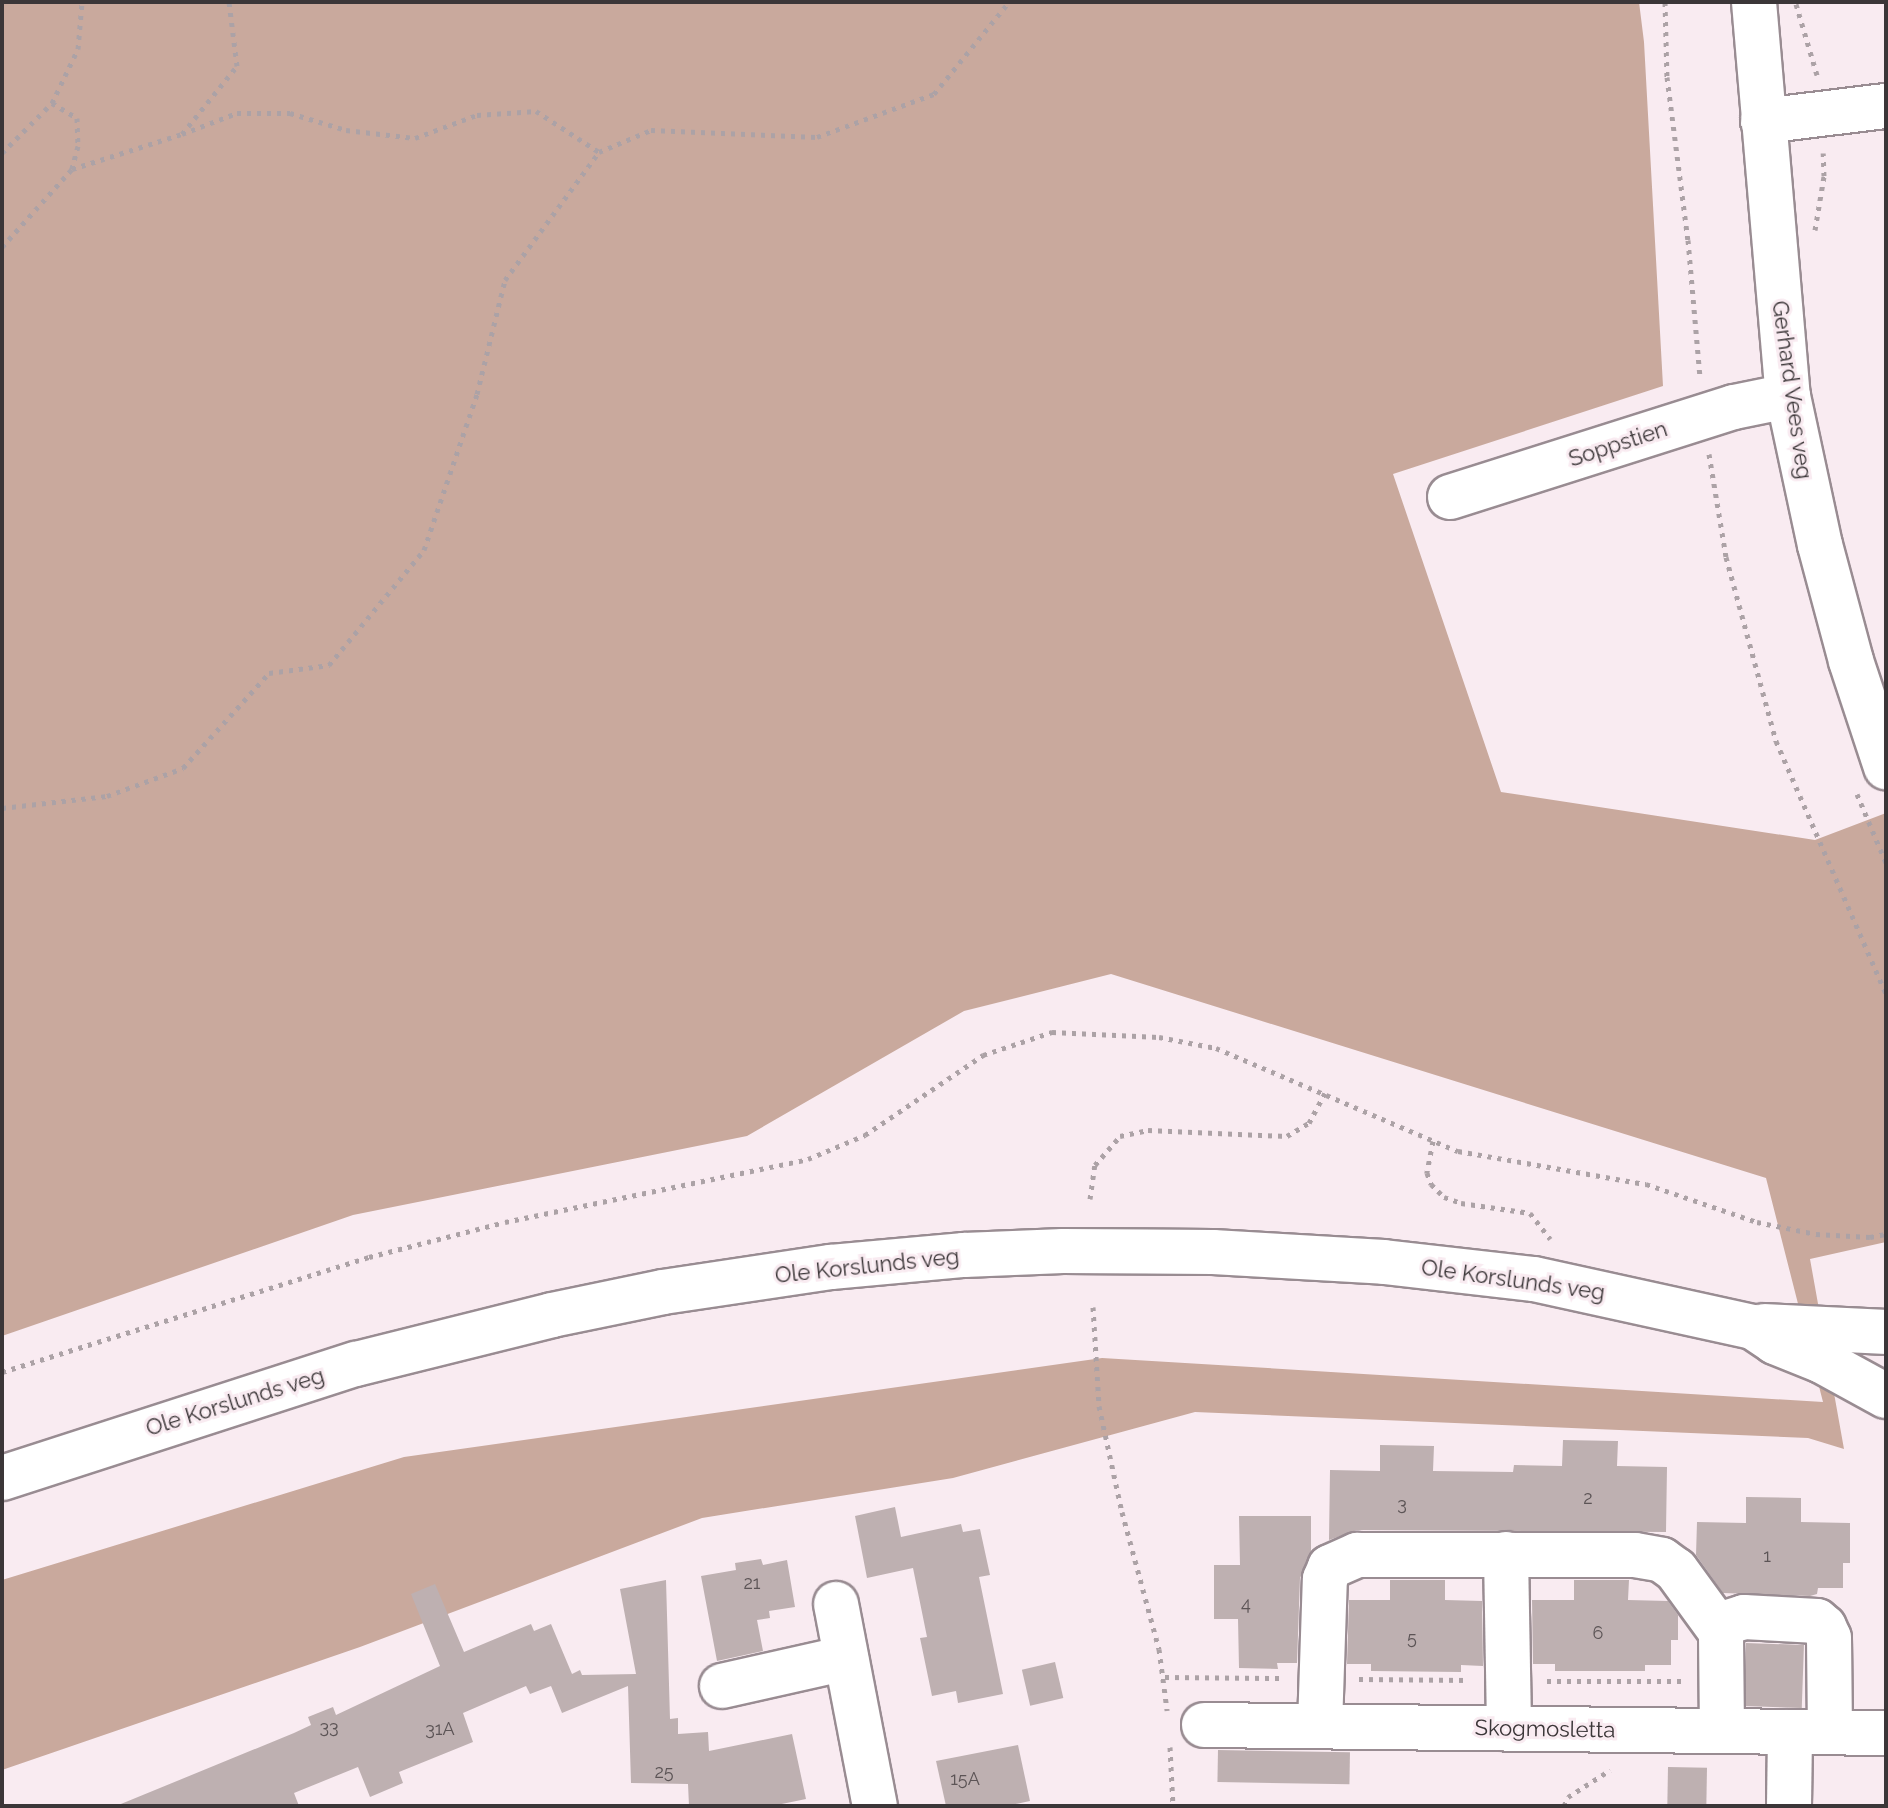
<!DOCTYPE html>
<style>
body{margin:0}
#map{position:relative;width:1888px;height:1808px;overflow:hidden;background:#f9ebf1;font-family:Raleway,sans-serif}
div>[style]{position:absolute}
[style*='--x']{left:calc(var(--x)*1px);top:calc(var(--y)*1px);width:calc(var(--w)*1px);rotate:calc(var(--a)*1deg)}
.forest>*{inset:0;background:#c9a99d}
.building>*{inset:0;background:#beb0b1;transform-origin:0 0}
.path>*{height:5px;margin-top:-2.5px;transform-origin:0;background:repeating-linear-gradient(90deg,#aca2a6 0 4px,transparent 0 10px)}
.roads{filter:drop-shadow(2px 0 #998c92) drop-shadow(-2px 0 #998c92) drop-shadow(0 2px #998c92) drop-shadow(0 -2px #998c92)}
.minor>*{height:44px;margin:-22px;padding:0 22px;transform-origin:22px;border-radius:22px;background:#fff}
span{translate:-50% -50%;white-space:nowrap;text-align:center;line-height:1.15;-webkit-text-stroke:6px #f9ebf1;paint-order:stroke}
.number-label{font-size:18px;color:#5c5456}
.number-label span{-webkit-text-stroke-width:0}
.street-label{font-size:22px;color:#3b3638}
.frame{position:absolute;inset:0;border:4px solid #3b3638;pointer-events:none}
</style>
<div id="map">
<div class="forest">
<i style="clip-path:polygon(2px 2px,1639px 2px,1644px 42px,1663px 386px,1393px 474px,1501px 792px,1815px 840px,1886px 813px,1886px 1242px,1810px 1259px,1844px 1449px,1808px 1438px,1195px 1412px,953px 1478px,702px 1518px,360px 1647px,2px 1770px,2px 1580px,404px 1457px,1102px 1358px,1823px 1402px,1766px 1178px,1111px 974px,964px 1011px,747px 1136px,353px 1215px,2px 1336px)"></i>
</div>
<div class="building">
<i style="clip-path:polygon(1563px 1440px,1618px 1441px,1617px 1466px,1667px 1467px,1666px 1532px,1357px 1530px,1329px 1540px,1330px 1470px,1380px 1471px,1380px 1445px,1434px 1446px,1433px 1471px,1513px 1472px,1514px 1465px,1562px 1466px)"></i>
<i style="clip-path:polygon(1746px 1497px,1801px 1498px,1801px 1522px,1850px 1523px,1850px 1563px,1843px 1563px,1843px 1588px,1818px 1588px,1817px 1594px,1810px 1596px,1723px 1593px,1696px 1555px,1697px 1522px,1746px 1523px)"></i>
<i style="clip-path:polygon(895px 1507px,901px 1537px,961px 1524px,963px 1532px,980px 1529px,990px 1575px,979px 1577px,1003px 1694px,958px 1703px,956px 1691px,932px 1696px,920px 1638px,927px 1637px,913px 1568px,867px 1578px,855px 1516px)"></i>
<i style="clip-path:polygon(1239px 1516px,1311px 1516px,1311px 1553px,1300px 1578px,1297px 1663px,1277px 1663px,1278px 1669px,1239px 1668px,1238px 1619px,1214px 1619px,1214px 1565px,1240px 1565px)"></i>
<i style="clip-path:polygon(761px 1559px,763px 1565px,787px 1560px,795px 1607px,769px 1611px,770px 1618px,757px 1620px,763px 1651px,717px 1661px,701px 1576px,736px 1570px,735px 1563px)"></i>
<i style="clip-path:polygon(666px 1580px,670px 1719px,678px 1718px,678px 1734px,708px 1732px,709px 1751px,792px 1734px,806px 1799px,772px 1806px,689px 1806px,688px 1784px,631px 1783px,628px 1686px,562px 1713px,551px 1686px,530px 1694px,526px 1686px,463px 1713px,473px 1742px,399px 1772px,403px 1783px,370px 1797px,358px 1767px,294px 1793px,299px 1806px,116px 1806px,294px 1733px,311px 1725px,308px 1717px,333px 1707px,336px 1715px,440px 1666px,411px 1594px,435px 1584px,464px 1652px,531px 1624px,534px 1631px,551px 1624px,572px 1674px,580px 1670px,582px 1675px,636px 1674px,620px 1589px)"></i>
<i style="clip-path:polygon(1390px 1580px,1445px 1580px,1445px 1600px,1482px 1601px,1483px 1666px,1461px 1665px,1461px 1672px,1371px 1671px,1371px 1664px,1347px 1664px,1349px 1600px,1390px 1600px)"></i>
<i style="clip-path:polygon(1574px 1580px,1629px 1580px,1628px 1600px,1668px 1601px,1678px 1615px,1678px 1640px,1671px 1640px,1671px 1665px,1645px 1665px,1645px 1671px,1555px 1671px,1555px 1664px,1533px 1664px,1532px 1600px,1574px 1600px)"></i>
<i style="left:1746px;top:1643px;width:58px;height:63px;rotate:2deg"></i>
<i style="left:1055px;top:1662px;width:37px;height:34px;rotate:77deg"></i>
<i style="clip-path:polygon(1018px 1745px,1030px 1801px,1006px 1806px,946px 1806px,936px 1761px)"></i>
<i style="left:1218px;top:1750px;width:132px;height:32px;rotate:1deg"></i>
<i style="left:1668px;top:1767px;width:39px;height:39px;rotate:1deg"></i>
</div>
<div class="path">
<i style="--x:1665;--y:2;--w:75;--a:88.5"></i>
<i style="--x:1667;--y:77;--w:164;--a:82.7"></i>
<i style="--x:1688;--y:240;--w:138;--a:85"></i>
<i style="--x:1796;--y:4;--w:74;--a:73.5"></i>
<i style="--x:52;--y:103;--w:29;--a:31"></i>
<i style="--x:77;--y:118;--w:28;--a:88"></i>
<i style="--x:78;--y:146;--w:24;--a:105"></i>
<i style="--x:182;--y:134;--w:59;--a:-20.9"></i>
<i style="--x:237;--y:113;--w:53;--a:0"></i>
<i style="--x:290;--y:113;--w:59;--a:16.9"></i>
<i style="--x:346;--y:130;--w:69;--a:6.6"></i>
<i style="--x:415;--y:138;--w:66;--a:-20.4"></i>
<i style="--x:477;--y:115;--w:59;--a:-3.9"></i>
<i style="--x:536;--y:111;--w:75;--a:33.1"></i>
<i style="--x:2;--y:153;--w:71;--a:-45"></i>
<i style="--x:52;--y:103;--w:60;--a:-64.3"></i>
<i style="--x:78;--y:49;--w:47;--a:-85.1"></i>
<i style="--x:1815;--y:230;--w:55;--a:-80.5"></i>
<i style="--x:1824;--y:176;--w:23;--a:-92"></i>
<i style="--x:2;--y:247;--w:105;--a:-48.1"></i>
<i style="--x:72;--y:169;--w:115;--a:-17.7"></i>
<i style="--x:182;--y:134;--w:87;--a:-51"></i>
<i style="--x:237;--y:66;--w:64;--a:-97.1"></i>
<i style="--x:1709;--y:454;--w:104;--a:80.6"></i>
<i style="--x:1726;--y:557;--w:191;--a:74.8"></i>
<i style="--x:1776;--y:741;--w:276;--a:66.5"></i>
<i style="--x:1857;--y:794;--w:75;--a:67.2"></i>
<i style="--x:2;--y:808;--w:106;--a:-6.5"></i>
<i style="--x:107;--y:796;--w:81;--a:-20.2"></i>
<i style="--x:183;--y:768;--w:128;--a:-47.8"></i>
<i style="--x:269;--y:673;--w:61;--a:-7.6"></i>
<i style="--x:329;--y:665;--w:149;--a:-50.4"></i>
<i style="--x:424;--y:550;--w:165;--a:-71.2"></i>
<i style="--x:477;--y:394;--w:117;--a:-76.2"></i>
<i style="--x:505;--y:280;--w:159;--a:-53.7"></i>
<i style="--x:599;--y:152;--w:56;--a:-22.9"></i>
<i style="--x:651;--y:130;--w:166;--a:2.4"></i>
<i style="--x:817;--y:137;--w:125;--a:-20.2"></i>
<i style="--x:934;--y:94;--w:119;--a:-50.8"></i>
<i style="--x:1433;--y:1141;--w:33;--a:101"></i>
<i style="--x:1427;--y:1173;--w:12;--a:70"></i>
<i style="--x:1431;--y:1184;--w:18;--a:45"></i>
<i style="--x:1444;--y:1197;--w:18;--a:19"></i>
<i style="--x:1461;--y:1203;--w:70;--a:8.2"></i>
<i style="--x:1530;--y:1213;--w:33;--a:52"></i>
<i style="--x:1090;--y:1199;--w:34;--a:-82"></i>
<i style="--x:1095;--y:1165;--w:38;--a:-49"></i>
<i style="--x:1120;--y:1136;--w:29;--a:-12"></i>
<i style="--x:1148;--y:1130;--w:139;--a:2.5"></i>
<i style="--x:1287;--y:1136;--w:26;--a:-31"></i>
<i style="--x:1309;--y:1123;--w:34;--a:-62"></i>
<i style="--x:1093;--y:1307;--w:99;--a:86.5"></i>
<i style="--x:1099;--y:1406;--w:108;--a:77.8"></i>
<i style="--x:1122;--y:1512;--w:142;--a:74.9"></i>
<i style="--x:1159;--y:1649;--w:62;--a:82.5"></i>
<i style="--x:2;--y:1372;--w:385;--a:-17.4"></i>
<i style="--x:369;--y:1257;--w:140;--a:-14.4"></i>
<i style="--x:505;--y:1222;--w:309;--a:-11.7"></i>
<i style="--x:808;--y:1159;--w:62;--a:-22.8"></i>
<i style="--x:865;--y:1135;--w:143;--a:-34.1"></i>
<i style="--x:983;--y:1055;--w:73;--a:-18.4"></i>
<i style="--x:1052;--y:1032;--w:107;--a:2.7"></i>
<i style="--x:1159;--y:1037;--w:58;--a:10.9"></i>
<i style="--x:1216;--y:1048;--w:263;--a:23.1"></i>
<i style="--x:1458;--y:1151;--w:191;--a:10"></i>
<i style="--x:1646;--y:1184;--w:117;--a:18.9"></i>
<i style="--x:1757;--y:1222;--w:60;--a:11.5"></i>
<i style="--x:1816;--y:1234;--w:54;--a:3.2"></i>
<i style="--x:1870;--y:1237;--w:16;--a:-11"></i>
<i style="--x:1165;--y:1677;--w:120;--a:0.5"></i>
<i style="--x:1359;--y:1679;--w:110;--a:0.5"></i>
<i style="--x:1547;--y:1681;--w:138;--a:0"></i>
<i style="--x:1170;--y:1747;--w:59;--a:87.1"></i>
<i style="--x:1564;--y:1806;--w:10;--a:-66"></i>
<i style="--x:1568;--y:1797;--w:50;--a:-32.7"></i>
</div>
<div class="roads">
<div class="minor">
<i style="--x:1754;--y:2;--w:395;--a:85.1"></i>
<i style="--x:1788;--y:396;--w:152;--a:77.9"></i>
<i style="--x:1820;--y:545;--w:120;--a:75"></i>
<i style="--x:1851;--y:661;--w:112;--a:71.7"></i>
<i style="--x:1763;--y:121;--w:124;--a:-7"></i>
<i style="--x:1450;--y:497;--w:298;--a:-17.6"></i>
<i style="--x:1734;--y:407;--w:55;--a:-11.5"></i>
<i style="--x:1764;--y:1326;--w:122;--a:2.8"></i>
<i style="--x:2;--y:1478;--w:372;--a:-17.9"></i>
<i style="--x:356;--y:1364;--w:202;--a:-14"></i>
<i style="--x:552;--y:1315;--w:113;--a:-11.7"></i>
<i style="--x:663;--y:1292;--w:170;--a:-8.5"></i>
<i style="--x:831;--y:1267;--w:134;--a:-5.2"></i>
<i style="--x:964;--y:1255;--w:99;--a:-2.3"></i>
<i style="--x:1063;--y:1251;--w:150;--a:0.4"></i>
<i style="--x:1213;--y:1252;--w:171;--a:3.3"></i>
<i style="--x:1384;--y:1262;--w:151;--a:6.5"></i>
<i style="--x:1534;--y:1279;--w:224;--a:12.4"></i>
<i style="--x:1753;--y:1327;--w:27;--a:34"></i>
<i style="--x:1775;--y:1342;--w:51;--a:22"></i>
<i style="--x:1822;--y:1361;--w:73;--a:28.7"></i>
<i style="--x:1506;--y:1554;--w:175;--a:89"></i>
<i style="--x:836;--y:1604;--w:206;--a:79.1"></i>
<i style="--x:722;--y:1686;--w:127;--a:-12.7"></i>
<i style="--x:1204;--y:1725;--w:682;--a:0.67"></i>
<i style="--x:1320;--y:1726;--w:147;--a:-88.1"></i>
<i style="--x:1325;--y:1579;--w:13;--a:-67"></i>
<i style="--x:1330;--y:1567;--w:30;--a:-24"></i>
<i style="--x:1357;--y:1555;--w:278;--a:0"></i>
<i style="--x:1635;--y:1555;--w:27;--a:10"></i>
<i style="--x:1662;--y:1560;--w:17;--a:36"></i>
<i style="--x:1676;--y:1570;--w:77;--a:54"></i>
<i style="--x:1722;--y:1731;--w:99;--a:-90.6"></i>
<i style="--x:1721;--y:1632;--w:12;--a:-55"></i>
<i style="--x:1728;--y:1622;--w:17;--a:-17"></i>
<i style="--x:1744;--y:1617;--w:73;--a:3.1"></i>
<i style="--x:1817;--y:1621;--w:9;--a:41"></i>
<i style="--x:1824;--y:1627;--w:12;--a:66"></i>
<i style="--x:1829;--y:1638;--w:94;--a:89.4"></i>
<i style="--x:1789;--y:1806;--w:74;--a:-89.2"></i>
</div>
</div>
<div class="number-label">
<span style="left:1588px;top:1498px">2</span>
<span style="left:1402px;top:1504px">3</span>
<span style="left:1767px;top:1556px">1</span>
<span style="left:752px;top:1583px">21</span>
<span style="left:1246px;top:1604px">4</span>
<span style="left:1598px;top:1633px">6</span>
<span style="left:1412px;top:1638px">5</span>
<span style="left:329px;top:1727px">33</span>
<span style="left:440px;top:1729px">31A</span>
<span style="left:664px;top:1772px">25</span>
<span style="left:965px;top:1779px">15A</span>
</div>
<div class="street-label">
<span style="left:1792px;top:390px;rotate:82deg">Gerhard Vees veg</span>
<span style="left:1618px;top:444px;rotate:-18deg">Soppstien</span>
<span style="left:867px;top:1266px;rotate:-6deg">Ole Korslunds veg</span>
<span style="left:1513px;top:1280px;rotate:8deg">Ole Korslunds veg</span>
<span style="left:235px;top:1402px;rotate:-17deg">Ole Korslunds veg</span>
<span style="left:1545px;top:1729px;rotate:1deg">Skogmosletta</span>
</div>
<div class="frame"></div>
</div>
